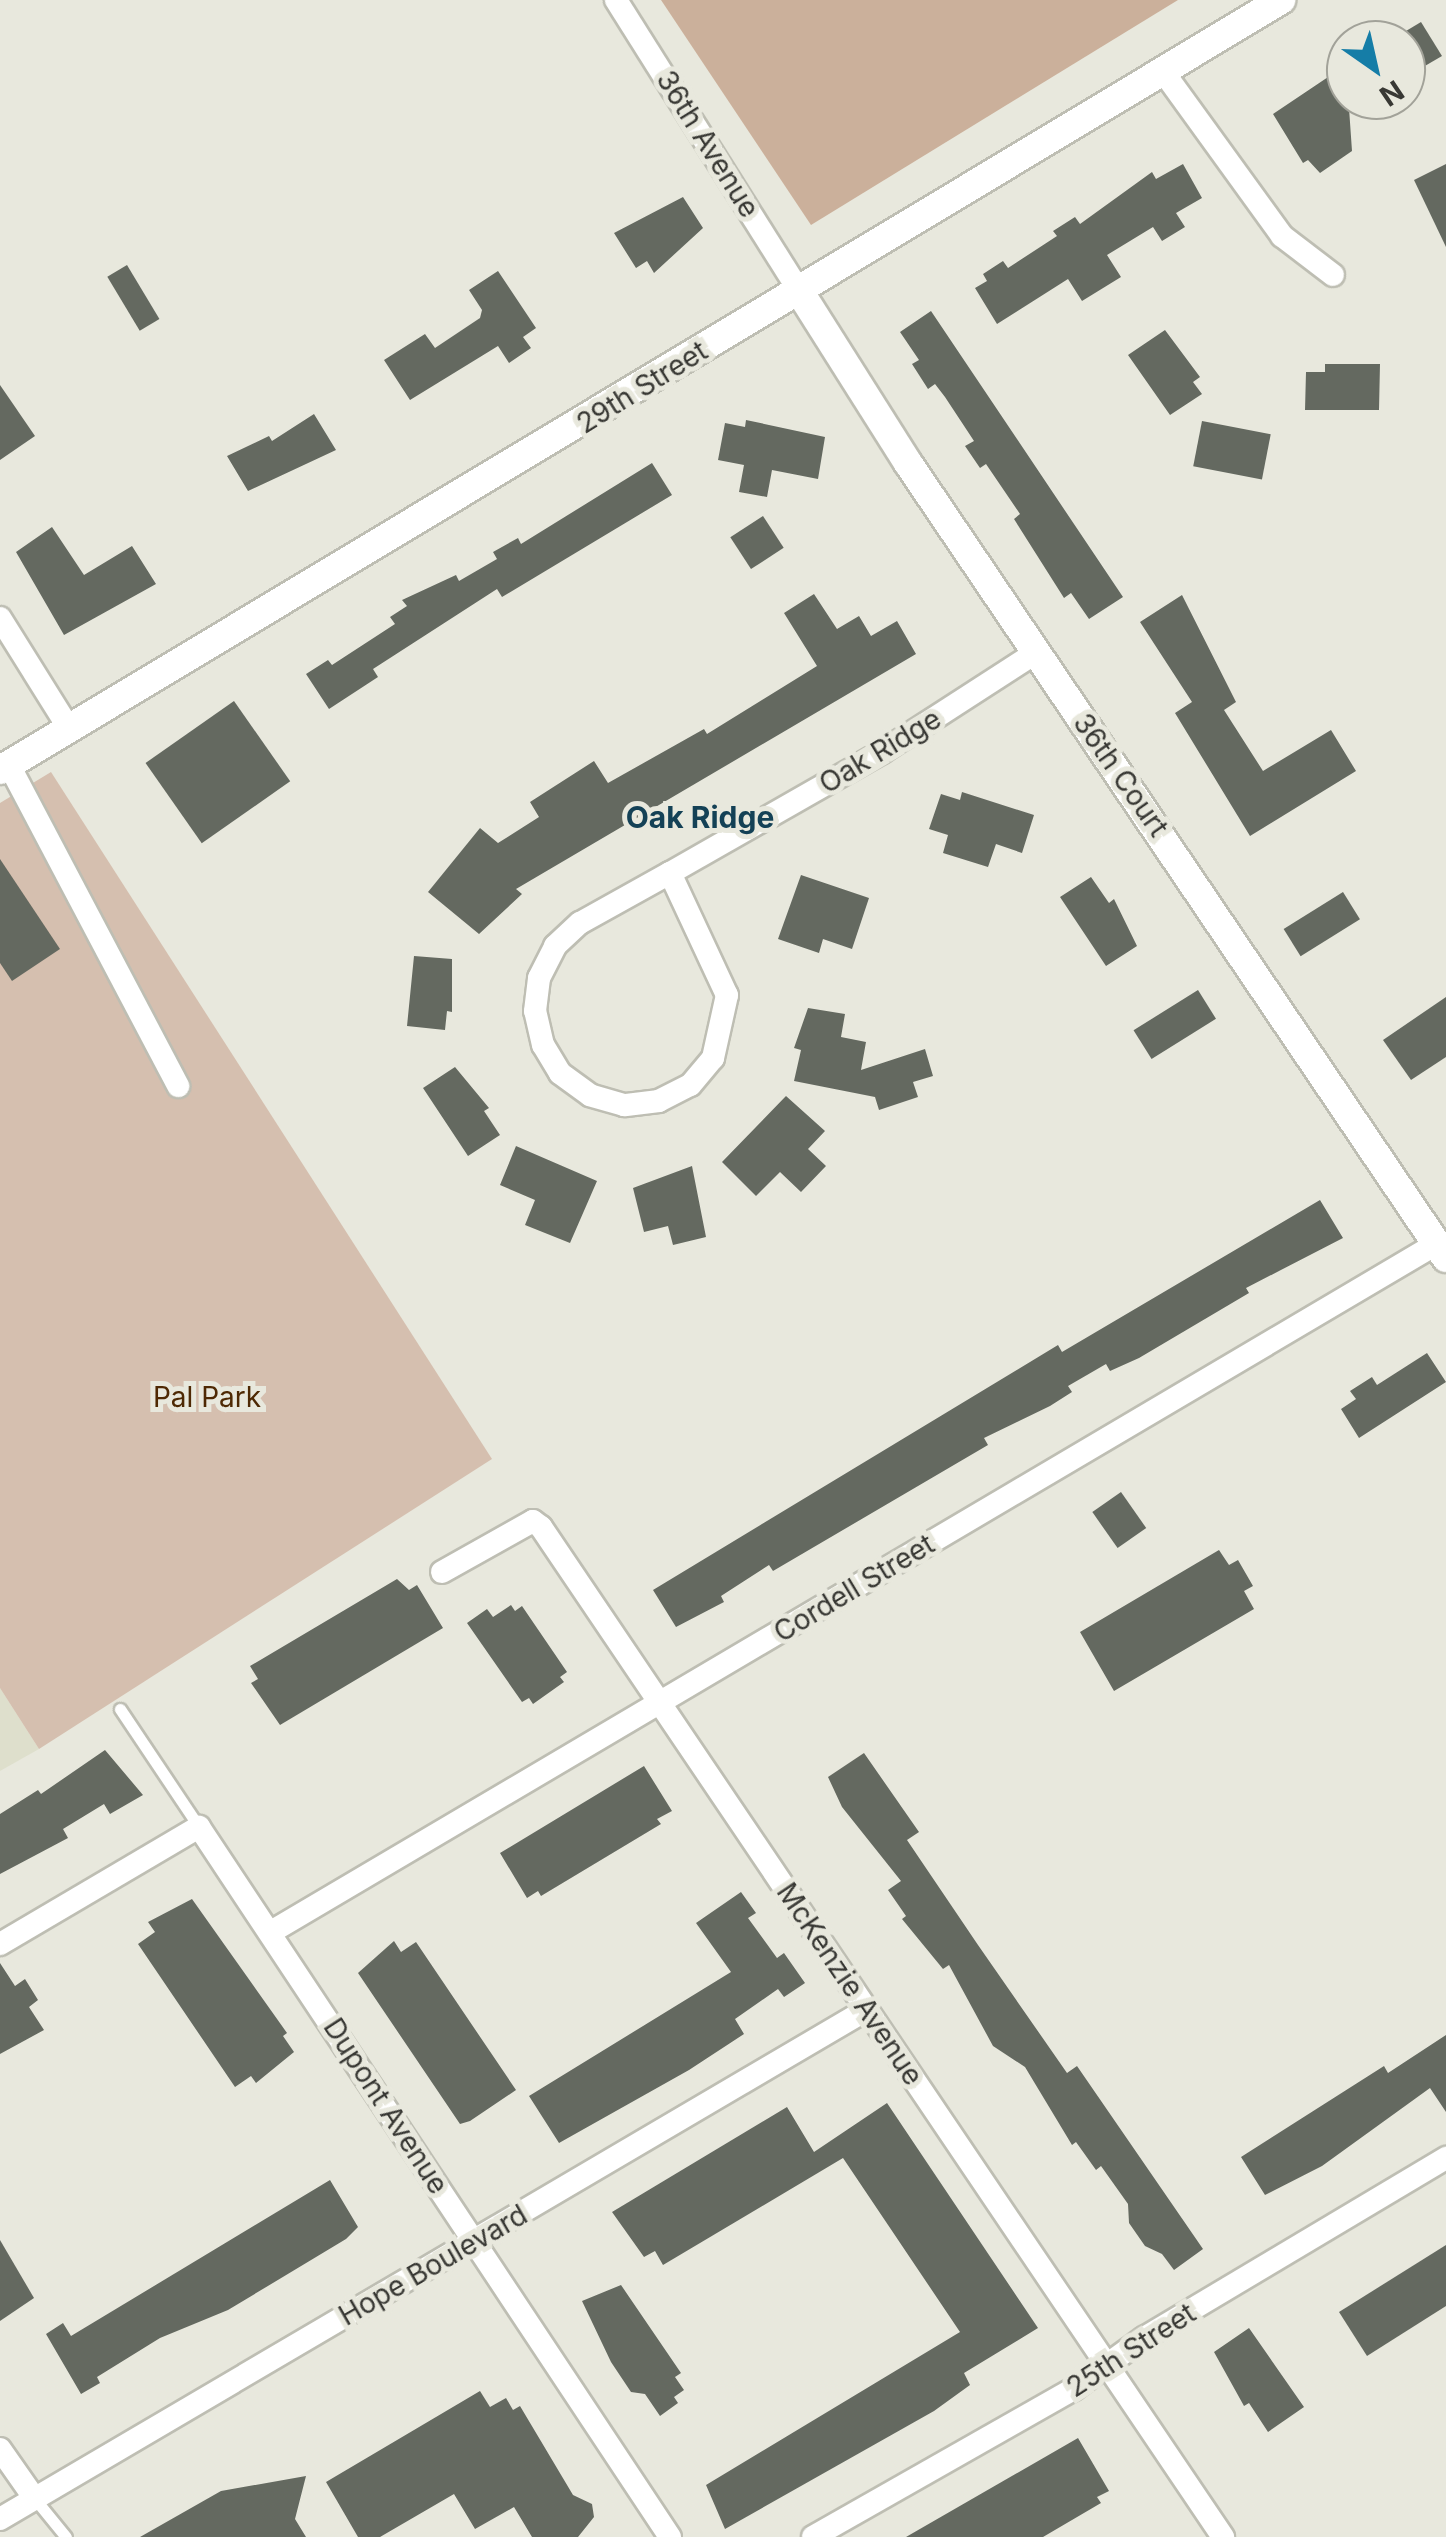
<!DOCTYPE html>
<style>
body{margin:0}
#map{position:relative;width:1446px;height:2537px;overflow:hidden;background:#e8e8dd;font-family:Inter,sans-serif}
div>[style]{position:absolute}
[style*='--x']{left:calc(var(--x)*1px);top:calc(var(--y)*1px);width:calc(var(--w)*1px);rotate:calc(var(--a)*1deg)}
.built>*{inset:0;background:#dedfcc}
.green>*{inset:0;background:#d5bfaf}
.forest>*{inset:0;background:#cbb09b}
.building>*{inset:0;background:#646960;transform-origin:0 0}
.roads{filter:drop-shadow(2px 0 #bebeb3) drop-shadow(-2px 0 #bebeb3) drop-shadow(0 2px #bebeb3) drop-shadow(0 -2px #bebeb3)}
.service>*{height:11px;margin:-5.5px;padding:0 5.5px;transform-origin:5.5px;border-radius:5.5px;background:#fff}
.minor>*{height:22px;margin:-11px;padding:0 11px;transform-origin:11px;border-radius:11px;background:#fff}
.tertiary>*{height:28px;margin:-14px;padding:0 14px;transform-origin:14px;border-radius:14px;background:#fff}
span{translate:-50% -50%;white-space:nowrap;text-align:center;line-height:1.15;-webkit-text-stroke:10px #e8e8dd;paint-order:stroke}
.street-label{font-size:28px;color:#383834}
.park-label{font-size:28px;color:#4e2904}
.neighbourhood-label{font-size:30px;color:#144156;font-weight:700}
.north{position:absolute;left:1326px;top:20px;width:100px;height:100px;box-sizing:border-box;background:#e8e8dd;border:2px solid #a2a299;border-radius:50%;rotate:146deg;font-size:28px;font-weight:700;line-height:40px;text-align:center;color:#383834}
.north::after{content:'';display:block;margin:auto;width:35px;height:45px;background:#157da7;clip-path:polygon(50% 0,100% 100%,50% 72%,0 100%)}
</style>
<div id="map">
<div class="built">
<i style="clip-path:polygon(0 1688px,39px 1749px,0 1771px)"></i>
</div>
<div class="green">
<i style="clip-path:polygon(51px 772px,492px 1459px,39px 1749px,0 1688px,0 803px)"></i>
</div>
<div class="forest">
<i style="clip-path:polygon(661px 0,1178px 0,811px 225px)"></i>
</div>
<div class="building">
<i style="clip-path:polygon(1421px 22px,1442px 56px,1406px 77px,1406px 31px)"></i>
<i style="clip-path:polygon(1346px 65px,1352px 151px,1320px 173px,1308px 160px,1303px 163px,1273px 114px)"></i>
<i style="clip-path:polygon(1183px 164px,1202px 198px,1176px 213px,1185px 227px,1162px 241px,1153px 227px,1107px 255px,1121px 277px,1082px 301px,1068px 279px,997px 324px,975px 288px,987px 281px,983px 274px,1003px 261px,1008px 268px,1057px 236px,1053px 231px,1075px 217px,1080px 224px,1152px 172px,1156px 179px)"></i>
<i style="clip-path:polygon(1446px 164px,1446px 247px,1414px 180px)"></i>
<i style="clip-path:polygon(683px 197px,703px 228px,654px 273px,647px 261px,636px 268px,614px 233px)"></i>
<i style="left:127px;top:265px;width:63px;height:23px;rotate:59deg"></i>
<i style="clip-path:polygon(498px 271px,536px 328px,523px 337px,531px 348px,509px 363px,498px 346px,410px 400px,384px 360px,425px 334px,435px 348px,480px 318px,482px 310px,469px 290px)"></i>
<i style="clip-path:polygon(931px 311px,1123px 597px,1089px 619px,1071px 593px,1064px 598px,1014px 519px,1020px 514px,986px 464px,980px 468px,965px 446px,974px 441px,945px 397px,935px 384px,928px 389px,912px 364px,919px 360px,900px 332px)"></i>
<i style="clip-path:polygon(1165px 330px,1200px 377px,1193px 382px,1202px 394px,1170px 415px,1128px 355px)"></i>
<i style="clip-path:polygon(1325px 364px,1380px 364px,1379px 410px,1305px 410px,1306px 372px,1325px 372px)"></i>
<i style="clip-path:polygon(0 385px,35px 436px,0 460px)"></i>
<i style="clip-path:polygon(314px 414px,336px 450px,248px 491px,227px 456px,269px 436px,272px 441px)"></i>
<i style="clip-path:polygon(746px 420px,825px 437px,818px 479px,772px 470px,767px 497px,739px 492px,744px 465px,718px 460px,725px 423px,745px 427px)"></i>
<i style="left:1202px;top:421px;width:70px;height:46px;rotate:11deg"></i>
<i style="clip-path:polygon(652px 463px,672px 495px,502px 597px,497px 589px,373px 669px,378px 677px,329px 709px,306px 674px,328px 660px,332px 665px,395px 624px,390px 617px,407px 606px,402px 600px,456px 575px,459px 581px,497px 559px,493px 552px,518px 538px,521px 544px)"></i>
<i style="left:763px;top:516px;width:38px;height:39px;rotate:57deg"></i>
<i style="clip-path:polygon(52px 527px,84px 575px,132px 546px,156px 584px,64px 635px,16px 552px)"></i>
<i style="clip-path:polygon(814px 594px,837px 629px,859px 616px,871px 636px,897px 621px,916px 654px,516px 889px,522px 894px,479px 934px,428px 892px,480px 828px,498px 843px,539px 817px,530px 802px,594px 761px,608px 783px,704px 729px,707px 734px,817px 666px,784px 613px)"></i>
<i style="clip-path:polygon(1182px 595px,1236px 702px,1224px 710px,1263px 771px,1331px 730px,1356px 771px,1250px 836px,1175px 713px,1192px 702px,1140px 622px)"></i>
<i style="left:234px;top:701px;width:98px;height:108px;rotate:55deg"></i>
<i style="clip-path:polygon(962px 792px,1034px 815px,1022px 853px,996px 844px,988px 867px,943px 853px,948px 835px,929px 829px,941px 794px,960px 800px)"></i>
<i style="clip-path:polygon(0 859px,60px 949px,12px 981px,0 963px)"></i>
<i style="clip-path:polygon(801px 875px,869px 898px,852px 949px,823px 939px,819px 953px,778px 939px)"></i>
<i style="clip-path:polygon(1091px 877px,1109px 903px,1114px 899px,1137px 946px,1106px 966px,1060px 897px)"></i>
<i style="left:1343px;top:892px;width:32px;height:70px;rotate:58deg"></i>
<i style="clip-path:polygon(414px 956px,452px 959px,452px 1012px,447px 1011px,445px 1030px,407px 1026px)"></i>
<i style="left:1198px;top:990px;width:34px;height:76px;rotate:58deg"></i>
<i style="clip-path:polygon(1446px 997px,1446px 1057px,1411px 1080px,1383px 1040px)"></i>
<i style="clip-path:polygon(808px 1008px,845px 1014px,841px 1037px,866px 1042px,861px 1070px,925px 1049px,933px 1076px,913px 1082px,918px 1097px,879px 1110px,875px 1097px,794px 1081px,801px 1050px,794px 1048px)"></i>
<i style="clip-path:polygon(455px 1067px,489px 1108px,484px 1111px,500px 1135px,468px 1156px,423px 1088px)"></i>
<i style="clip-path:polygon(786px 1096px,825px 1131px,808px 1149px,826px 1166px,801px 1192px,780px 1172px,756px 1196px,722px 1162px)"></i>
<i style="clip-path:polygon(516px 1146px,597px 1181px,570px 1243px,525px 1225px,535px 1200px,500px 1185px)"></i>
<i style="clip-path:polygon(692px 1166px,706px 1237px,673px 1245px,668px 1226px,644px 1232px,633px 1188px)"></i>
<i style="clip-path:polygon(1320px 1200px,1343px 1238px,1246px 1288px,1249px 1293px,1139px 1358px,1110px 1371px,1106px 1364px,1068px 1386px,1072px 1392px,1050px 1406px,984px 1438px,988px 1445px,773px 1571px,769px 1565px,721px 1596px,724px 1602px,676px 1627px,653px 1590px,1058px 1345px,1062px 1352px)"></i>
<i style="clip-path:polygon(1427px 1353px,1446px 1382px,1359px 1438px,1341px 1409px,1356px 1399px,1350px 1391px,1372px 1377px,1377px 1385px)"></i>
<i style="left:1121px;top:1492px;width:44px;height:35px;rotate:55deg"></i>
<i style="clip-path:polygon(1219px 1550px,1229px 1565px,1238px 1560px,1253px 1586px,1244px 1591px,1254px 1609px,1114px 1691px,1080px 1632px)"></i>
<i style="clip-path:polygon(397px 1579px,409px 1590px,417px 1585px,443px 1628px,280px 1725px,251px 1683px,258px 1679px,250px 1666px)"></i>
<i style="clip-path:polygon(511px 1605px,515px 1611px,522px 1606px,567px 1672px,560px 1677px,564px 1682px,533px 1704px,529px 1698px,522px 1702px,467px 1623px,487px 1609px,493px 1617px)"></i>
<i style="clip-path:polygon(105px 1750px,143px 1795px,110px 1814px,104px 1804px,63px 1829px,68px 1838px,0 1874px,0 1814px,38px 1790px,41px 1794px)"></i>
<i style="clip-path:polygon(864px 1753px,919px 1832px,907px 1840px,978px 1945px,1067px 2073px,1077px 2066px,1203px 2249px,1174px 2270px,1162px 2254px,1145px 2246px,1129px 2223px,1128px 2204px,1101px 2166px,1096px 2170px,1076px 2142px,1072px 2145px,1025px 2067px,993px 2046px,949px 1965px,943px 1969px,902px 1919px,906px 1916px,888px 1890px,901px 1881px,842px 1807px,828px 1777px)"></i>
<i style="clip-path:polygon(644px 1766px,672px 1811px,657px 1819px,661px 1824px,541px 1896px,538px 1891px,527px 1898px,500px 1853px)"></i>
<i style="clip-path:polygon(741px 1892px,756px 1913px,748px 1918px,777px 1958px,784px 1953px,805px 1983px,784px 1997px,778px 1989px,735px 2019px,744px 2034px,689px 2070px,559px 2143px,529px 2096px,731px 1972px,696px 1923px)"></i>
<i style="clip-path:polygon(192px 1899px,287px 2033px,283px 2036px,294px 2052px,256px 2083px,251px 2076px,235px 2087px,138px 1944px,155px 1932px,148px 1922px)"></i>
<i style="clip-path:polygon(394px 1941px,401px 1952px,416px 1942px,516px 2090px,470px 2121px,460px 2124px,358px 1973px)"></i>
<i style="clip-path:polygon(0 1963px,15px 1986px,25px 1979px,38px 2000px,29px 2007px,44px 2030px,0 2054px)"></i>
<i style="clip-path:polygon(1446px 2035px,1446px 2112px,1430px 2088px,1322px 2166px,1265px 2195px,1241px 2157px,1384px 2066px,1388px 2073px)"></i>
<i style="clip-path:polygon(887px 2103px,1038px 2328px,964px 2373px,970px 2385px,934px 2411px,725px 2529px,706px 2485px,960px 2332px,843px 2158px,663px 2265px,655px 2251px,644px 2257px,612px 2212px,787px 2107px,814px 2152px)"></i>
<i style="clip-path:polygon(330px 2180px,358px 2227px,346px 2239px,228px 2310px,160px 2338px,97px 2377px,100px 2383px,81px 2394px,46px 2334px,63px 2323px,71px 2336px)"></i>
<i style="clip-path:polygon(0 2240px,34px 2298px,0 2321px)"></i>
<i style="clip-path:polygon(1446px 2245px,1446px 2306px,1367px 2356px,1339px 2312px)"></i>
<i style="clip-path:polygon(621px 2285px,681px 2373px,675px 2377px,684px 2390px,674px 2397px,678px 2403px,660px 2416px,645px 2394px,631px 2392px,611px 2362px,582px 2301px)"></i>
<i style="clip-path:polygon(1249px 2328px,1304px 2407px,1268px 2432px,1249px 2403px,1244px 2406px,1214px 2352px)"></i>
<i style="clip-path:polygon(480px 2391px,490px 2407px,506px 2398px,513px 2410px,520px 2406px,573px 2495px,592px 2504px,594px 2517px,578px 2537px,532px 2537px,514px 2507px,475px 2529px,454px 2494px,380px 2537px,358px 2537px,326px 2482px)"></i>
<i style="clip-path:polygon(1078px 2438px,1109px 2491px,1097px 2497px,1101px 2503px,1043px 2537px,906px 2537px)"></i>
<i style="clip-path:polygon(306px 2476px,295px 2519px,306px 2537px,140px 2537px,221px 2491px)"></i>
</div>
<div class="roads">
<div class="service">
<i style="--x:120;--y:1709;--w:142;--a:56.2"></i>
<i style="--x:35;--y:2499;--w:49;--a:50.8"></i>
</div>
<div class="minor">
<i style="--x:616;--y:0;--w:342;--a:57.8"></i>
<i style="--x:1162;--y:70;--w:205;--a:54.1"></i>
<i style="--x:1282;--y:236;--w:64;--a:37.4"></i>
<i style="--x:0;--y:618;--w:128;--a:58"></i>
<i style="--x:9;--y:765;--w:363;--a:62.2"></i>
<i style="--x:670;--y:873;--w:135;--a:65"></i>
<i style="--x:727;--y:995;--w:65;--a:102.5"></i>
<i style="--x:713;--y:1058;--w:35;--a:130"></i>
<i style="--x:690;--y:1085;--w:35;--a:153"></i>
<i style="--x:659;--y:1101;--w:35;--a:173"></i>
<i style="--x:624;--y:1105;--w:35;--a:-164"></i>
<i style="--x:590;--y:1095;--w:37;--a:-144"></i>
<i style="--x:560;--y:1073;--w:33;--a:-121"></i>
<i style="--x:543;--y:1045;--w:35;--a:-103"></i>
<i style="--x:535;--y:1011;--w:33;--a:-83"></i>
<i style="--x:539;--y:978;--w:36;--a:-63"></i>
<i style="--x:555;--y:946;--w:34;--a:-43"></i>
<i style="--x:580;--y:923;--w:103;--a:-29.1"></i>
<i style="--x:670;--y:873;--w:244;--a:-29.7"></i>
<i style="--x:882;--y:752;--w:182;--a:-32.9"></i>
<i style="--x:442;--y:1572;--w:104;--a:-29.3"></i>
<i style="--x:533;--y:1521;--w:10;--a:37"></i>
<i style="--x:541;--y:1527;--w:1219;--a:55.97"></i>
<i style="--x:271;--y:1932;--w:1353;--a:-30.56"></i>
<i style="--x:0;--y:1944;--w:231;--a:-30.5"></i>
<i style="--x:199;--y:1827;--w:852;--a:56.44"></i>
<i style="--x:0;--y:2449;--w:61;--a:55"></i>
<i style="--x:0;--y:2519;--w:1005;--a:-30.45"></i>
<i style="--x:813;--y:2537;--w:300;--a:-29.6"></i>
<i style="--x:1074;--y:2389;--w:87;--a:-36.1"></i>
<i style="--x:1144;--y:2338;--w:352;--a:-30.8"></i>
</div>
<div class="tertiary">
<i style="--x:798;--y:289;--w:206;--a:57.7"></i>
<i style="--x:908;--y:463;--w:960;--a:55.91"></i>
<i style="--x:0;--y:770;--w:1495;--a:-31.01"></i>
</div>
</div>
<div class="street-label">
<span style="left:708px;top:144px;rotate:58deg">36th Avenue</span>
<span style="left:642px;top:387px;rotate:-32deg">29th Street</span>
<span style="left:880px;top:751px;rotate:-31deg">Oak Ridge</span>
<span style="left:1121px;top:775px;rotate:55deg">36th Court</span>
<span style="left:854px;top:1588px;rotate:-31deg">Cordell Street</span>
<span style="left:850px;top:1984px;rotate:56deg">McKenzie Avenue</span>
<span style="left:386px;top:2106px;rotate:57deg">Dupont Avenue</span>
<span style="left:433px;top:2265px;rotate:-30deg">Hope Boulevard</span>
<span style="left:1131px;top:2350px;rotate:-33deg">25th Street</span>
</div>
<div class="park-label">
<span style="left:207px;top:1397px">Pal Park</span>
</div>
<div class="neighbourhood-label">
<span style="left:700px;top:817px">Oak Ridge</span>
</div>
<div class="north">N</div>
</div>
